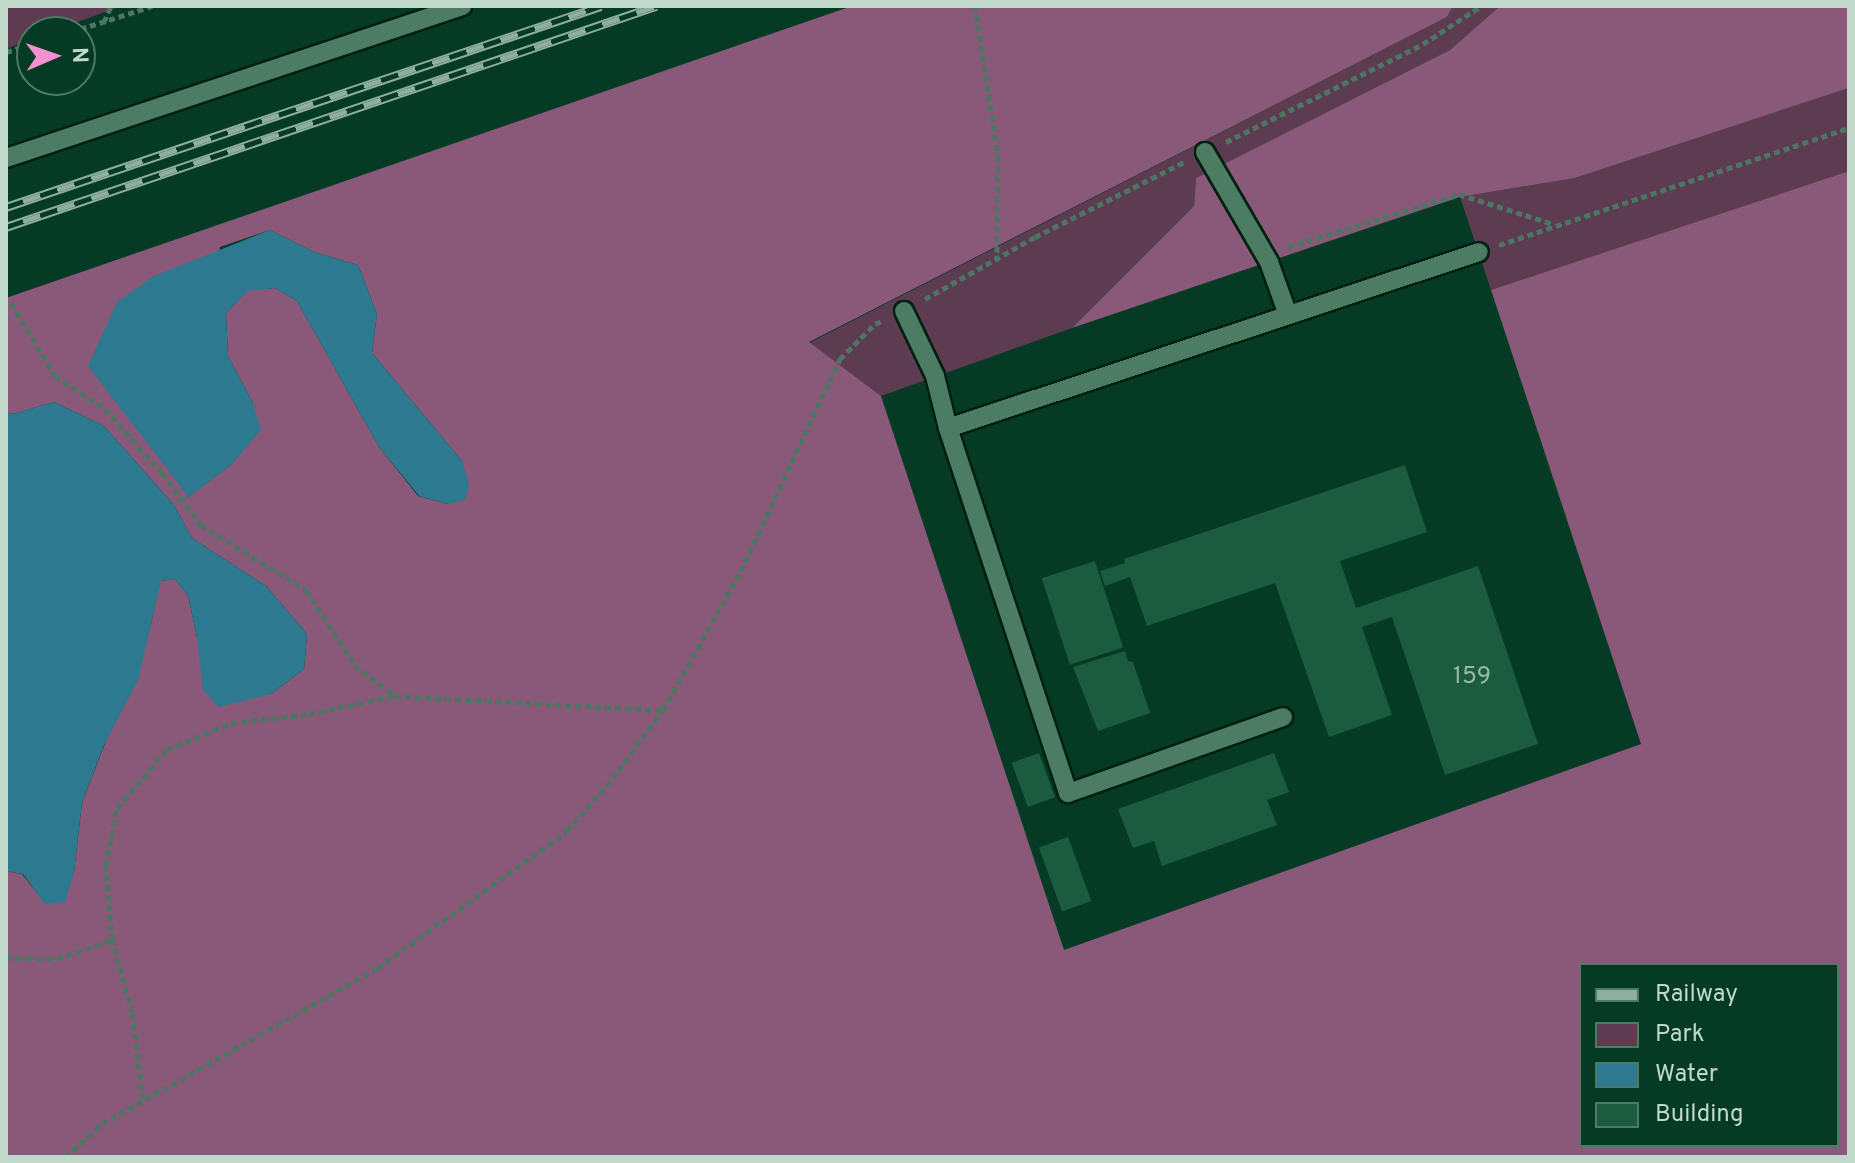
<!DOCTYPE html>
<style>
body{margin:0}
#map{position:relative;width:1855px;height:1163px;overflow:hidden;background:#053a25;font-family:Overpass,sans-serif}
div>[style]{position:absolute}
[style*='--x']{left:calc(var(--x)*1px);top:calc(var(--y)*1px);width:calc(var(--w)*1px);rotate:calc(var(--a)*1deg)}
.green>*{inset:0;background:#5d3b51}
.forest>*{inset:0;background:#8a5878}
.water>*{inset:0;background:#2d798f}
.building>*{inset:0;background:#1b5c40;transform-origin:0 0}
.path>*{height:5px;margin-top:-2.5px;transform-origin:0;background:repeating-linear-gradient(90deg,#4c7664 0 6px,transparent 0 10px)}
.roads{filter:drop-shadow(2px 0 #001f10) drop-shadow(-2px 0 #001f10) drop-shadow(0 2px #001f10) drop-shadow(0 -2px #001f10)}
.lane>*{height:18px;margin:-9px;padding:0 9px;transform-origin:9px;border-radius:9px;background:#4c7c63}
.rail>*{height:9px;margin-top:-4.5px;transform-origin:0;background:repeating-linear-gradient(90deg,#053a25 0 18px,#8eae9e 0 36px);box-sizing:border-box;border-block:2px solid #8eae9e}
span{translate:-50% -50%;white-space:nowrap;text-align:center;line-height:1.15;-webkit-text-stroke:8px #053a25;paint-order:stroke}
.number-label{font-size:24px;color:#97baa8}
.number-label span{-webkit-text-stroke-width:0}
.frame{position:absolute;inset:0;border:8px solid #c0d9cb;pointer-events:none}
.legend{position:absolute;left:1579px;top:963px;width:260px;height:184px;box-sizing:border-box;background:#053a25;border:2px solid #507a67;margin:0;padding:10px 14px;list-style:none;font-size:24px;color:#c0d9cb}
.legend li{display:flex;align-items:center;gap:16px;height:40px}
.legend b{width:40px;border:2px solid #507a67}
.north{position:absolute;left:16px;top:16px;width:80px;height:80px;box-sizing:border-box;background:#053a25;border:2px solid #507a67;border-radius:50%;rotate:88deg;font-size:22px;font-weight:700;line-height:32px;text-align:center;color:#c0d9cb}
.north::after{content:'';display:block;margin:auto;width:28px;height:36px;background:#f491d3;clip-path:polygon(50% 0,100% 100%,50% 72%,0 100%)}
</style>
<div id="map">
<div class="green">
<i style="clip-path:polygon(6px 6px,121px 6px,51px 32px,32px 32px,32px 39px,6px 49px)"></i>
<i style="clip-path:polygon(1453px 6px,1500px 6px,1450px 50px,1196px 178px,1194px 206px,1072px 328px,881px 396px,809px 343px,1447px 17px)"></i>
<i style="clip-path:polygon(1849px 88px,1849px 171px,1491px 290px,1460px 197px,1575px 178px)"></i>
</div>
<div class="forest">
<i style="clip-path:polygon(evenodd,852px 6px,1453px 6px,1447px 17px,809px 342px,881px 396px,1064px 950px,1641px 744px,1491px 290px,1849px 171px,1849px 1157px,6px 1157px,6px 871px,22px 874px,45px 903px,74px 872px,82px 803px,151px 624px,160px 581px,175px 579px,188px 596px,197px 637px,271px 694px,304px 669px,307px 634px,266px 586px,192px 538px,174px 505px,104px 426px,54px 402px,13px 414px,6px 412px,6px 298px,852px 6px,270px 230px,314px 252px,358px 265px,377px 314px,372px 353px,462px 461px,448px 504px,418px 496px,379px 447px,297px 301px,275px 288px,248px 290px,226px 313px,228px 356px,253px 403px,232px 464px,189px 496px,220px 247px,270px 230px,852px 6px,1581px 965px,1837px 965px,1837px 1145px,1581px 1145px,1581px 965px)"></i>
<i style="clip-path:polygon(1500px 6px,1849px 6px,1849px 88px,1575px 178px,1460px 197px,1072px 328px,1194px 206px,1196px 178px,1450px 50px)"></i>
</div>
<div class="water">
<i style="clip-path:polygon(270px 230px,314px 252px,358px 265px,377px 314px,372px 353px,462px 461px,469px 484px,465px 500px,448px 504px,419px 496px,379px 447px,297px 301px,275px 288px,248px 291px,226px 313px,228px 356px,253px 403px,261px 430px,232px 464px,189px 497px,174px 505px,192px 538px,266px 586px,307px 634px,304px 669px,271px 694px,219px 707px,203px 690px,197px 637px,188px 596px,175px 579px,161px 581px,138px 680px,104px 745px,82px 803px,74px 872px,65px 902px,45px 904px,23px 874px,6px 871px,6px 412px,13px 414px,54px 402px,104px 426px,173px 504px,188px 496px,88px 366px,117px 302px,154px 276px)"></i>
</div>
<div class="building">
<i style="clip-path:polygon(1405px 465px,1427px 532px,1340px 561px,1356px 608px,1478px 566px,1538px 744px,1445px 775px,1392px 617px,1362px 627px,1392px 715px,1329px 737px,1275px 583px,1147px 626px,1130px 577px,1105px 586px,1100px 571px,1125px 563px,1124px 559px)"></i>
<i style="left:1095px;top:561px;width:91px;height:56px;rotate:72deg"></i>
<i style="clip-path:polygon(1125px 651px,1128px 661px,1133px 662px,1150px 713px,1098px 731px,1073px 667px)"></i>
<i style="left:1039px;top:753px;width:47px;height:29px;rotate:70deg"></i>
<i style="clip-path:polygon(1274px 753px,1289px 792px,1267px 800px,1277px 825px,1162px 866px,1154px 841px,1133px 848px,1118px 809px)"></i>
<i style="left:1068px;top:837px;width:68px;height:31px;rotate:70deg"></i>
</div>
<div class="path">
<i style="--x:975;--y:6;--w:152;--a:81.3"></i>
<i style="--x:998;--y:156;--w:102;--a:90.6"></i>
<i style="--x:104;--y:22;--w:17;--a:-66"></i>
<i style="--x:71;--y:32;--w:85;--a:-17.8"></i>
<i style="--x:6;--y:52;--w:27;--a:-17"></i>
<i style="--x:1226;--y:142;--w:220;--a:-26.4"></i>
<i style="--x:1423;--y:44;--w:69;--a:-33.2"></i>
<i style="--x:1499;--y:245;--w:369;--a:-18.5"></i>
<i style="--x:1288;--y:247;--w:179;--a:-17.2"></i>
<i style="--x:1459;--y:194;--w:99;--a:17.7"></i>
<i style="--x:925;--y:299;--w:126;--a:-29.4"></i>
<i style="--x:1035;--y:237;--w:167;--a:-26.7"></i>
<i style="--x:11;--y:303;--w:85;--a:58.9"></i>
<i style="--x:55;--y:376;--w:60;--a:33.4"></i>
<i style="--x:105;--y:409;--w:86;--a:48.3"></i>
<i style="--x:162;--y:473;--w:65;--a:53.1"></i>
<i style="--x:201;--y:525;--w:123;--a:31.8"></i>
<i style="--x:306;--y:590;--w:90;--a:56.8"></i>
<i style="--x:355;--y:665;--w:51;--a:37.8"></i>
<i style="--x:395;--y:696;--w:267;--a:3"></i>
<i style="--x:6;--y:958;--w:51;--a:1.1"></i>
<i style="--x:57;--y:959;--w:58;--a:-19.1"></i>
<i style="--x:143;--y:1099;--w:88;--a:-97.2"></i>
<i style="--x:132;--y:1012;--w:75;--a:-105.5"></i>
<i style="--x:112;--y:940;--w:75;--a:-94.6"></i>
<i style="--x:106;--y:865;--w:58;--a:-79.1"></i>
<i style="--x:117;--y:808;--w:77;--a:-49.2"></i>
<i style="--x:167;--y:750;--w:69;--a:-22.9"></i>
<i style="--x:231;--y:723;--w:79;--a:-6.6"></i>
<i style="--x:309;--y:714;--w:87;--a:-12"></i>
<i style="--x:65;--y:1157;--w:50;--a:-41.7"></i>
<i style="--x:102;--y:1124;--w:317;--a:-29.5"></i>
<i style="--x:378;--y:968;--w:233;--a:-35.9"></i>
<i style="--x:567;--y:831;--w:70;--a:-49"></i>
<i style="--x:613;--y:778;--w:84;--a:-53.7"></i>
<i style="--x:663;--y:710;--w:159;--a:-60.7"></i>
<i style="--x:741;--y:571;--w:234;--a:-65"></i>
<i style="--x:840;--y:359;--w:49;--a:-45"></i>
<i style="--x:875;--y:324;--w:10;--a:-24"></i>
</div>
<div class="roads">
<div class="lane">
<i style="--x:1205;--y:152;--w:127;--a:59.8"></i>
<i style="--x:1269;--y:262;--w:56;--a:70.3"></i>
<i style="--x:6;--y:158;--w:481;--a:-18.4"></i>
<i style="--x:904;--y:311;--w:72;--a:64.5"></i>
<i style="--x:935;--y:376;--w:54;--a:76"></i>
<i style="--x:1283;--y:717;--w:228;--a:160.5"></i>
<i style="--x:1068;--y:793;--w:384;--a:-108.2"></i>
<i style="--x:948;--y:428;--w:559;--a:-18.34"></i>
</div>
</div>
<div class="rail">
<i style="--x:6;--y:207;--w:628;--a:-18.67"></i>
<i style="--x:6;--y:227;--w:687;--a:-18.78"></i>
</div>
<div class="number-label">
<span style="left:1472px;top:678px">159</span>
</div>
<div class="frame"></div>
<ul class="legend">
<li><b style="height:10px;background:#8eae9e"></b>Railway</li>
<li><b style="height:22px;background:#5d3b51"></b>Park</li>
<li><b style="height:22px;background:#2d798f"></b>Water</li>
<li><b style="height:22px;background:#1b5c40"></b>Building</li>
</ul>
<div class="north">N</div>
</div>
